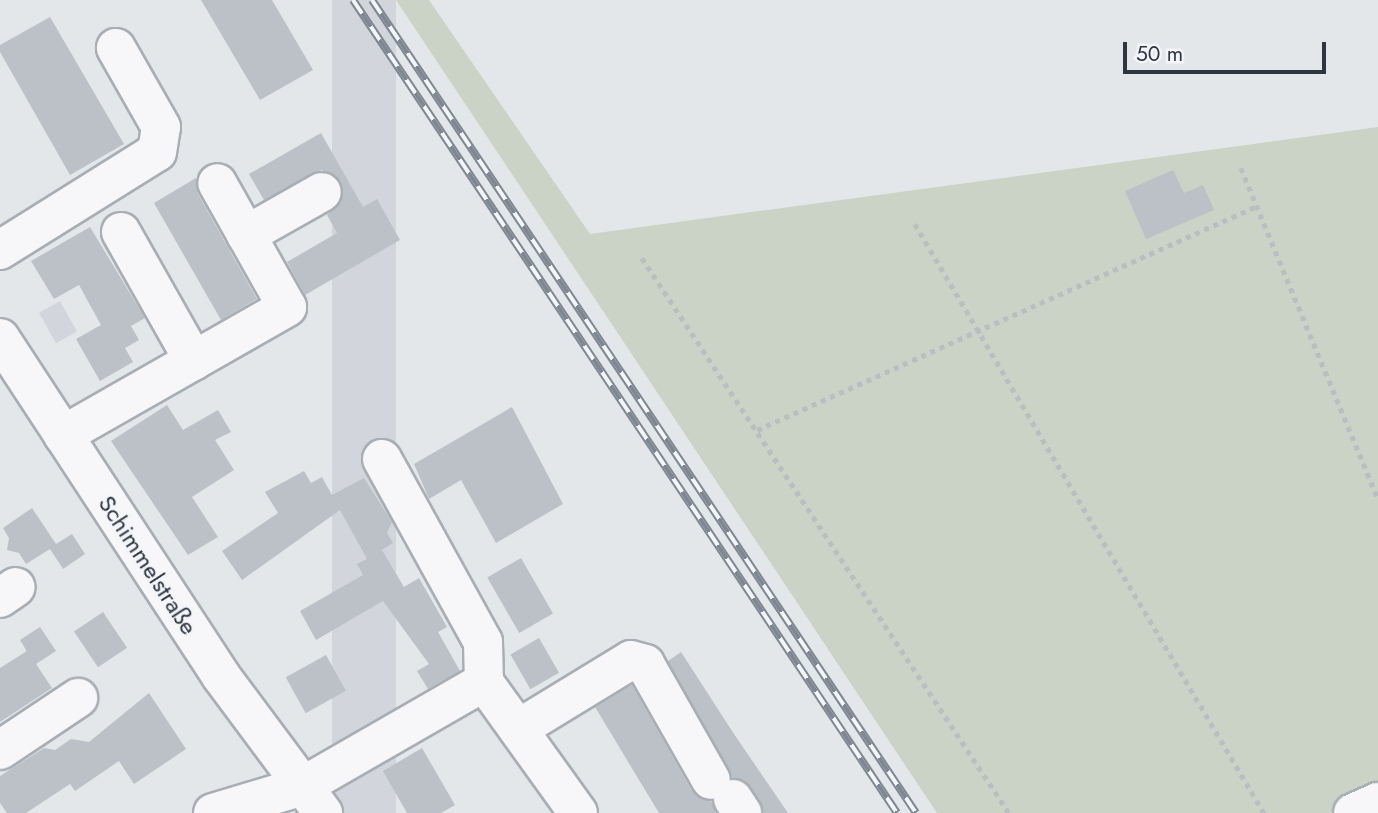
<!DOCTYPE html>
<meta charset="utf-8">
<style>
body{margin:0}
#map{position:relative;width:1378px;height:813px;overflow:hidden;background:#e4e7ea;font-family:Jost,sans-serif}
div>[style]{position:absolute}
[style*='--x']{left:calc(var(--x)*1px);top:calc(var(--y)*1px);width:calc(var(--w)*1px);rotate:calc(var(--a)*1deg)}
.built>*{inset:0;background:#d2d6dc;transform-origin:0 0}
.green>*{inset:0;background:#cad3c6}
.building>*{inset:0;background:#bcc0c7;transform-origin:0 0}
.path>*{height:4.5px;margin-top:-2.25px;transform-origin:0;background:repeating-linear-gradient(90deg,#babdc2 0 5px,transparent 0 10px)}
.roads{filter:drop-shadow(2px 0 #a9aeb4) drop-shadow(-2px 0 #a9aeb4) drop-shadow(0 2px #a9aeb4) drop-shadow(0 -2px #a9aeb4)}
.minor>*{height:38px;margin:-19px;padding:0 19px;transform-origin:19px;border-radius:19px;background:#f7f7f9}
.rail>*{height:8px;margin-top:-4px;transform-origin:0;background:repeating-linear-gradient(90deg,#f4f5f8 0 16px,#7f8792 0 32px);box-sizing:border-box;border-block:2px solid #7f8792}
span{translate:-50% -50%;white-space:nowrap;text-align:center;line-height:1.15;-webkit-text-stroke:5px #f4f5f8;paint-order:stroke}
.street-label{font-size:24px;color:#2d3541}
.scale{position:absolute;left:1123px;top:42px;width:203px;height:32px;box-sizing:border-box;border:4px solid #2d3541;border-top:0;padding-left:9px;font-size:21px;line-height:24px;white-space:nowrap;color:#2d3541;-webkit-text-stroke:5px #f4f5f8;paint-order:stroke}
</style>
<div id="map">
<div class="built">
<i style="left:332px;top:0;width:64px;height:979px"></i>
<i style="left:60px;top:301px;width:35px;height:24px;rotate:61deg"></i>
</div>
<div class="green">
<i style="clip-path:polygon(396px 0,429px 0,590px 234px,1378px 127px,1378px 790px,1329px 813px,937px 813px)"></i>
</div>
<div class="building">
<i style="clip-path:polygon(201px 0,272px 0,313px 70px,260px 100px)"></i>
<i style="clip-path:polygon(50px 17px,124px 144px,70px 175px,0 52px,0 45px)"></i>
<i style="clip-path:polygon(321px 133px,363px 207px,377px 199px,400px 240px,305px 295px,287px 262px,337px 233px,327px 215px,341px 202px,341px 182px,322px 170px,264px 200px,249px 174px)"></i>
<i style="clip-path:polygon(1173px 170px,1184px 193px,1203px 185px,1214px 210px,1146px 239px,1125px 191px)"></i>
<i style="clip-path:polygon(196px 178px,198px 194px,257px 299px,221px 320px,154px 203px)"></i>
<i style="clip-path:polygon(90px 227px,145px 318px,131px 326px,139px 340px,125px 348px,133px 362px,100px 381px,76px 339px,101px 325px,79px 285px,54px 299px,31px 261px)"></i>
<i style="clip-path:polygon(167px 405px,183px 430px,218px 410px,231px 432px,215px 440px,234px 470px,192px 497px,218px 537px,188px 555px,111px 441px)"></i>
<i style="clip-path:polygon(512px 407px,563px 504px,496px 543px,461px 480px,429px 499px,414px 464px)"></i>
<i style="clip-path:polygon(304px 471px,311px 483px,322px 477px,332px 495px,364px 478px,392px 522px,387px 533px,393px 543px,375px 554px,382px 550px,404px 587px,419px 578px,447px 627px,438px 632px,460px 671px,428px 689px,417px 671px,429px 664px,383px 601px,316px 640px,300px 611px,363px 575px,357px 564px,367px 559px,340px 510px,242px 580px,222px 551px,278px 513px,265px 492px)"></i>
<i style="clip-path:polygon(32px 508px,56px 544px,72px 534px,85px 554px,63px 569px,50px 549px,26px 564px,19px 553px,7px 550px,9px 538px,3px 528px)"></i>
<i style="left:521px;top:558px;width:64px;height:39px;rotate:60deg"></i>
<i style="left:103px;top:612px;width:43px;height:35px;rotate:56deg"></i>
<i style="clip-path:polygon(40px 627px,56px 651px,36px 664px,52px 688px,0 722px,0 668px,27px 651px,29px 655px,20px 640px)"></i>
<i style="left:539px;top:638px;width:40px;height:33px;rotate:60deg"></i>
<i style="clip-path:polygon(681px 652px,734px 734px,788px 813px,764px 813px,751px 787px,732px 777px,668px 661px)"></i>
<i style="left:326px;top:655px;width:41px;height:46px;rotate:61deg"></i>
<i style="clip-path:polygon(632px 685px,692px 791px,712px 802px,716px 813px,659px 813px,595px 707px)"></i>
<i style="clip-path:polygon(149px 693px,186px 749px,134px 784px,119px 761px,75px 791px,70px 784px,26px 813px,7px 813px,0 803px,0 776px,44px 748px,55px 750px,71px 739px,89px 742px)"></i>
<i style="clip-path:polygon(422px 748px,455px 805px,441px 813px,407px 813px,383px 771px)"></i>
</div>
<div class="path">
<i style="--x:1241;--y:168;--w:357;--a:67.5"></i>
<i style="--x:915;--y:224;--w:685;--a:59.35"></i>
<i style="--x:642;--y:258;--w:665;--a:56.52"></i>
<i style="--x:757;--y:430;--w:548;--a:-24.13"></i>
</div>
<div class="roads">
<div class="minor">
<i style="--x:121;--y:232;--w:148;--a:60.5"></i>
<i style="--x:246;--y:235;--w:87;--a:-29.5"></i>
<i style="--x:0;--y:250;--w:185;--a:-32"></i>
<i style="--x:157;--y:152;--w:25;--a:-81"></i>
<i style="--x:161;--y:127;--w:91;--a:-119.7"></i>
<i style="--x:0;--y:338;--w:404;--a:56.8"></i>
<i style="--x:221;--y:676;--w:171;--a:53.3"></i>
<i style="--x:63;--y:435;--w:258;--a:-29.7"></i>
<i style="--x:287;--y:307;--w:142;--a:-119.4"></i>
<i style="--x:382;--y:459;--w:209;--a:61.1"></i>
<i style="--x:483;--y:642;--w:40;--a:88.6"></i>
<i style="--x:0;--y:598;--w:19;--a:-35"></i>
<i style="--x:518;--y:729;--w:132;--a:-31.4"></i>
<i style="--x:631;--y:660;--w:15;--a:16"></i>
<i style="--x:645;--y:664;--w:133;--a:60.4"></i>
<i style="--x:0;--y:750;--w:94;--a:-33.7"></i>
<i style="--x:733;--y:799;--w:17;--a:57"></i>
<i style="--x:213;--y:813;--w:94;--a:-16.7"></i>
<i style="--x:303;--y:786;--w:209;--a:-29.9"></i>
<i style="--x:484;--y:682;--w:161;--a:54.3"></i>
<i style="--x:1353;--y:813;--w:27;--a:-24"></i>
</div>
</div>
<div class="rail">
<i style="--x:353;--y:0;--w:978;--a:56.21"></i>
<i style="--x:372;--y:0;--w:978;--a:56.21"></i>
</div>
<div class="street-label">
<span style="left:148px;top:565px;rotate:57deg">Schimmelstraße</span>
</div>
<div class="scale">50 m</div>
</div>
